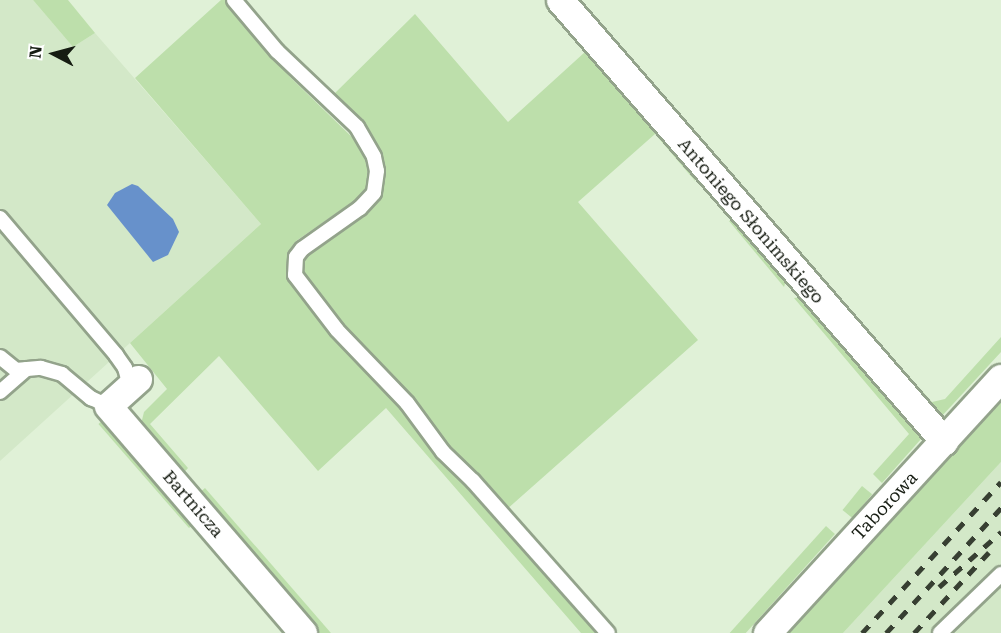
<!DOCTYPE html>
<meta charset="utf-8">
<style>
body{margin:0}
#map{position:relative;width:1001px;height:633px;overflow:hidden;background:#e0f1d7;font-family:"Roboto Serif",serif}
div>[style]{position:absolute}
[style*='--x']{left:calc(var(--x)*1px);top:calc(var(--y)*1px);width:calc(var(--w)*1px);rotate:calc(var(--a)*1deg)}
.built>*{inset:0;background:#d3e8c8}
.green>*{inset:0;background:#bddfab;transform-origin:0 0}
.water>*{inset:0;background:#6791cb}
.roads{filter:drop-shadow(2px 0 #93a38b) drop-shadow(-2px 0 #93a38b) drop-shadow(0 2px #93a38b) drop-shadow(0 -2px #93a38b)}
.service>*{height:14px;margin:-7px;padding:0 7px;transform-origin:7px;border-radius:7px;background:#fff}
.minor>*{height:27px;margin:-13.5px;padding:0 13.5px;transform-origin:13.5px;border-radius:13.5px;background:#fff}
.rail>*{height:4.5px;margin-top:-2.25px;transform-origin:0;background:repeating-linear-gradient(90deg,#373f32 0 10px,transparent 0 20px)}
span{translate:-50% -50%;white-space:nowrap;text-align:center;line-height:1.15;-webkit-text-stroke:5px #fff;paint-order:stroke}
.street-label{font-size:18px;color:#161c12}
.north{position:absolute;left:24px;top:24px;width:60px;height:60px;-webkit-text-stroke:4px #fff;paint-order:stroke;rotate:276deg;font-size:16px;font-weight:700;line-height:24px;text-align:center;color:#161c12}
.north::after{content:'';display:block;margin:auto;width:21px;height:27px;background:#161c12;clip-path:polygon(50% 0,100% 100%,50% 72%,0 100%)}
</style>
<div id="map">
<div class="built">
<i style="clip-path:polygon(0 0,33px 0,73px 47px,95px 33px,261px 224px,0 461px)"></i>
<i style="clip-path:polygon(1001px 462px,1001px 633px,843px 633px)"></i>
</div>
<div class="green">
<i style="clip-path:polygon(33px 0,68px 0,95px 33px,73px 47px)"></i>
<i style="clip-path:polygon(221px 0,226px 0,290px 77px,357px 142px,368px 167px,366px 189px,360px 197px,296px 241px,289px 256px,291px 280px,319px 319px,393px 398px,448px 468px,481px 499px,597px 633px,581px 633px,386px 408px,318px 471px,219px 356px,150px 424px,188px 468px,180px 477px,140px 428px,144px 412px,167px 389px,130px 343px,261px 224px,135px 78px)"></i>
<i style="clip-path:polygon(415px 14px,508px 122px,585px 52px,556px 18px,559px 14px,697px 174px,695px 181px,655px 134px,578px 202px,698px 340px,506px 510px,452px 455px,387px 373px,340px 325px,303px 278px,300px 268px,301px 261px,309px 251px,368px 209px,378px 153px,358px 120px,332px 96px)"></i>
<i style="clip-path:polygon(737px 219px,787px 277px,784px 287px,729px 221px)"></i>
<i style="clip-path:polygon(804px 297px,920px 433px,921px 439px,882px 483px,873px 474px,909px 434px,794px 298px)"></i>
<i style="clip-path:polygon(856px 317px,932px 402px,945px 399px,1001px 337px,1001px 352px,941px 417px,850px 321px)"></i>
<i style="clip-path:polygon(1001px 392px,1001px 462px,843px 633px,781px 633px)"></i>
<i style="left:103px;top:420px;width:138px;height:6px;rotate:49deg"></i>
<i style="left:862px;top:486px;width:13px;height:31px;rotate:39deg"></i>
<i style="left:205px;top:488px;width:192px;height:12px;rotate:49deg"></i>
<i style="left:826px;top:526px;width:12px;height:146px;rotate:42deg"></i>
</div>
<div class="water">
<i style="clip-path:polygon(132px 184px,138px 186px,173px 219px,179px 232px,168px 255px,153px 262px,107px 205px,115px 193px)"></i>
</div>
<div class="roads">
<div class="service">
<i style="--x:234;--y:0;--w:67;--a:49.9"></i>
<i style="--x:277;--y:51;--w:110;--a:43.5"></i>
<i style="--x:357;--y:127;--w:34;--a:60"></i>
<i style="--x:374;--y:157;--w:14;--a:78"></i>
<i style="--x:377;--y:171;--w:22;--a:98"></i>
<i style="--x:374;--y:193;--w:21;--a:133"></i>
<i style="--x:360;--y:208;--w:71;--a:144.7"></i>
<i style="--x:302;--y:249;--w:10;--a:127"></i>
<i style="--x:296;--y:257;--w:18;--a:93"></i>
<i style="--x:295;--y:275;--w:69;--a:52.6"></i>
<i style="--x:337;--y:330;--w:101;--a:46.2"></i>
<i style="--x:407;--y:403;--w:61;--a:53.7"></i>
<i style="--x:443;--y:452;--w:42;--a:44"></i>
<i style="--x:473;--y:481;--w:203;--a:48.4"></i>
<i style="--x:0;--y:218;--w:180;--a:49.7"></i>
<i style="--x:116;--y:355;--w:16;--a:55"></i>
<i style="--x:125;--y:368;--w:19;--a:74"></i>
<i style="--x:0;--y:357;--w:21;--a:39"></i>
<i style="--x:16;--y:370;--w:25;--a:-5"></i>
<i style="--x:41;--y:368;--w:22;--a:16"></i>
<i style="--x:62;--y:374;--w:38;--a:40"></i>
<i style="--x:91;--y:398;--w:19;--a:25"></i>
<i style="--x:0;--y:392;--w:35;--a:-41"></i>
<i style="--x:940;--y:633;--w:85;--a:-44"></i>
</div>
<div class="minor">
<i style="--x:560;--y:0;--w:585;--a:48.95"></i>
<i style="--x:138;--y:379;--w:40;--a:138"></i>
<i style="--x:108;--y:406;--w:299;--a:49.3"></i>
<i style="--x:767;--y:633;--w:346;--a:-47.5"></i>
</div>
</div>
<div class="rail">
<i style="--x:939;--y:587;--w:83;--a:-41.6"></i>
<i style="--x:862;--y:633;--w:205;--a:-47.4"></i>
<i style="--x:886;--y:633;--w:170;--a:-47.4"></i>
<i style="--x:914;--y:633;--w:110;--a:-47.2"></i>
</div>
<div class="street-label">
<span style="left:751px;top:221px;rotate:49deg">Antoniego Słonimskiego</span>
<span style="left:193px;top:504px;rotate:49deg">Bartnicza</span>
<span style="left:885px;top:506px;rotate:-47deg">Taborowa</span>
</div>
<div class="north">N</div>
</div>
